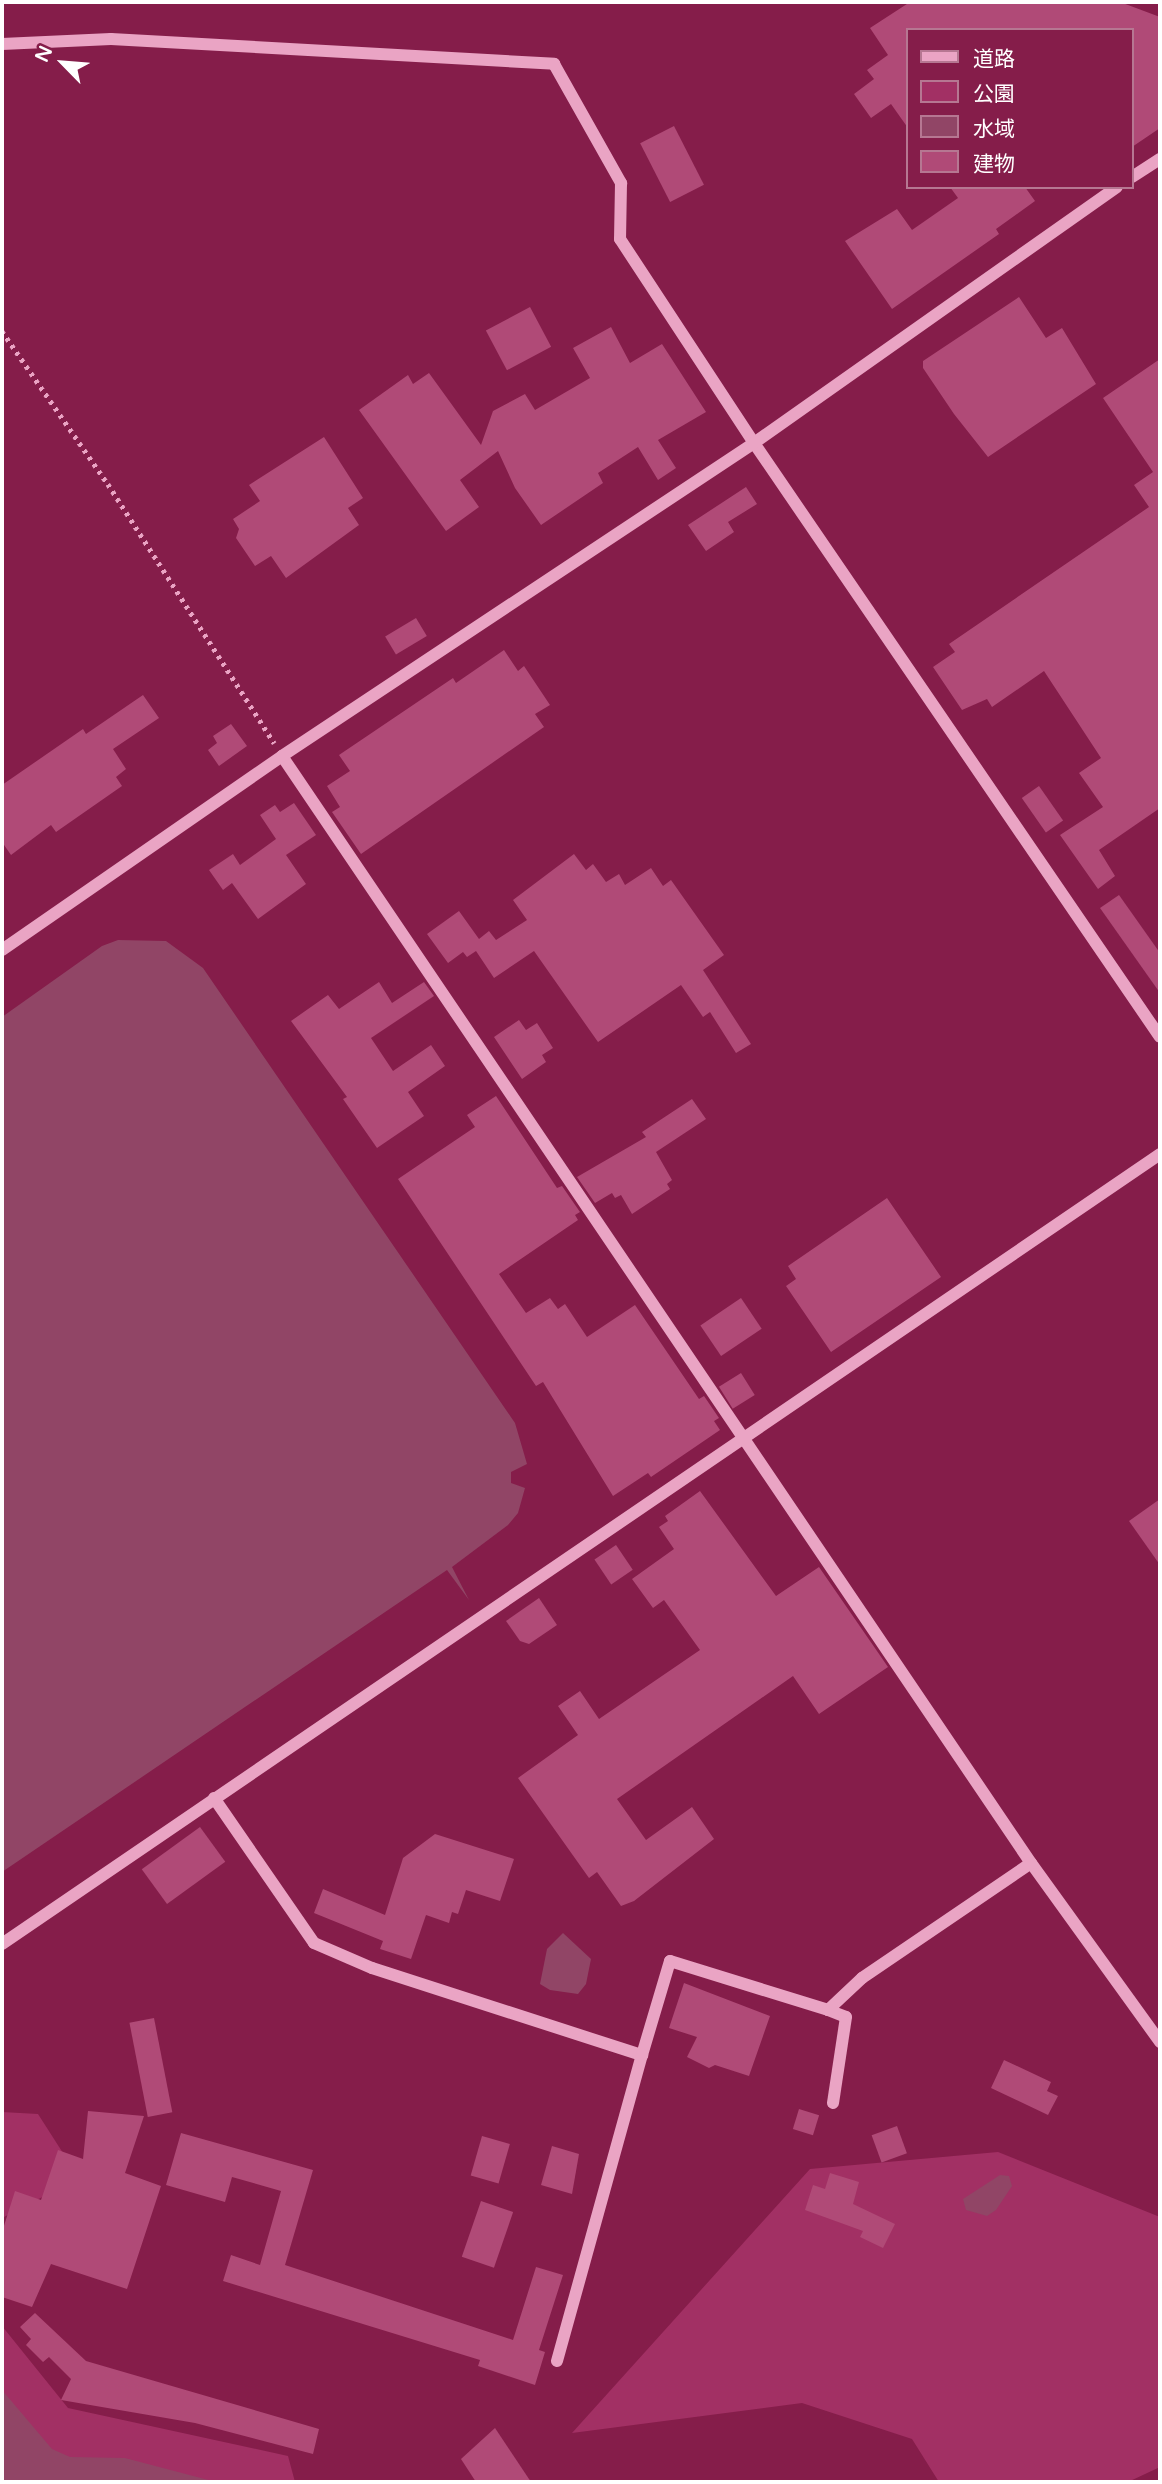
<!DOCTYPE html>
<meta charset="utf-8">
<style>
body{margin:0}
#map{position:relative;width:1162px;height:2484px;overflow:hidden;background:#851d4a;font-family:"Varela Round","Noto Sans JP",sans-serif}
div>[style]{position:absolute}
[style*='--x']{left:calc(var(--x)*1px);top:calc(var(--y)*1px);width:calc(var(--w)*1px);rotate:calc(var(--a)*1deg)}
.green>*{inset:0;background:#a23064}
.water>*{inset:0;background:#914566}
.building>*{inset:0;background:#b04a77;transform-origin:0 0}
.path>*{height:4.5px;margin-top:-2.25px;transform-origin:0;background:repeating-linear-gradient(90deg,#eaa4c4 0 3.5px,transparent 0 8.5px)}
.minor>*{height:12px;margin:-6px;padding:0 6px;transform-origin:6px;border-radius:6px;background:#eaa4c4}
span{translate:-50% -50%;white-space:nowrap;text-align:center;line-height:1.15;-webkit-text-stroke:7px #851d4a;paint-order:stroke}
.frame{position:absolute;inset:0;border:4px solid #fff;pointer-events:none}
.legend{position:absolute;left:906px;top:28px;width:228px;height:161px;box-sizing:border-box;background:#851d4a;border:2px solid #b67792;margin:0;padding:9px 12px;list-style:none;font-size:21px;color:#fff}
.legend li{display:flex;align-items:center;gap:14px;height:35px}
.legend b{width:35px;border:2px solid #b67792}
.north{position:absolute;left:28px;top:28px;width:70px;height:70px;-webkit-text-stroke:5px #851d4a;paint-order:stroke;rotate:295deg;font-size:19px;font-weight:700;line-height:28px;text-align:center;color:#fff}
.north::after{content:'';display:block;margin:auto;width:24px;height:32px;background:#fff;clip-path:polygon(50% 0,100% 100%,50% 72%,0 100%)}
</style>
<div id="map">
<div class="green">
<i style="clip-path:polygon(2px 2112px,38px 2114px,79px 2178px,4px 2217px,2px 2224px)"></i>
<i style="clip-path:polygon(998px 2152px,1160px 2217px,1160px 2467px,1128px 2482px,939px 2482px,912px 2439px,802px 2403px,572px 2433px,810px 2169px)"></i>
<i style="clip-path:polygon(2px 2326px,68px 2408px,288px 2456px,295px 2482px,2px 2482px)"></i>
</div>
<div class="water">
<i style="clip-path:polygon(118px 940px,166px 941px,203px 968px,515px 1423px,527px 1464px,511px 1472px,511px 1483px,525px 1488px,518px 1513px,508px 1525px,452px 1567px,469px 1600px,447px 1570px,2px 1872px,2px 1017px,102px 946px)"></i>
<i style="clip-path:polygon(563px 1933px,591px 1959px,586px 1984px,578px 1994px,550px 1990px,540px 1984px,547px 1949px)"></i>
<i style="clip-path:polygon(1000px 2175px,1009px 2176px,1012px 2186px,996px 2210px,987px 2216px,966px 2210px,963px 2199px)"></i>
<i style="clip-path:polygon(2px 2390px,52px 2449px,70px 2457px,125px 2458px,216px 2482px,2px 2482px)"></i>
</div>
<div class="building">
<i style="clip-path:polygon(910px 2px,1120px 2px,1160px 17px,1160px 128px,1132px 147px,1132px 30px,908px 30px,908px 128px,891px 104px,871px 118px,854px 94px,874px 79px,867px 70px,888px 55px,870px 28px)"></i>
<i style="left:674px;top:126px;width:66px;height:38px;rotate:63deg"></i>
<i style="clip-path:polygon(950px 187px,1025px 187px,1035px 201px,996px 229px,999px 234px,892px 309px,845px 241px,897px 209px,912px 230px,958px 198px)"></i>
<i style="clip-path:polygon(1019px 297px,1046px 338px,1062px 328px,1096px 384px,988px 457px,954px 414px,923px 368px,923px 361px)"></i>
<i style="left:530px;top:307px;width:45px;height:50px;rotate:62deg"></i>
<i style="clip-path:polygon(611px 327px,630px 363px,662px 344px,706px 412px,658px 440px,676px 468px,658px 480px,638px 447px,598px 473px,603px 483px,541px 525px,515px 488px,498px 451px,460px 480px,479px 507px,446px 531px,359px 410px,408px 375px,413px 384px,429px 373px,481px 445px,493px 411px,525px 394px,535px 410px,590px 378px,573px 348px)"></i>
<i style="clip-path:polygon(1160px 359px,1160px 808px,1099px 850px,1115px 876px,1098px 889px,1060px 835px,1103px 807px,1079px 773px,1101px 758px,1044px 671px,992px 707px,987px 699px,962px 710px,933px 667px,955px 652px,949px 644px,1149px 507px,1134px 485px,1153px 472px,1103px 398px)"></i>
<i style="clip-path:polygon(324px 437px,363px 498px,348px 508px,359px 525px,286px 578px,271px 556px,255px 566px,236px 538px,239px 529px,233px 519px,260px 501px,249px 485px)"></i>
<i style="clip-path:polygon(746px 487px,757px 504px,728px 522px,734px 532px,706px 551px,688px 525px)"></i>
<i style="left:416px;top:618px;width:21px;height:36px;rotate:59deg"></i>
<i style="clip-path:polygon(504px 650px,518px 671px,524px 666px,550px 705px,535px 714px,544px 727px,361px 854px,332px 812px,340px 807px,327px 786px,350px 771px,339px 755px,453px 678px,456px 683px)"></i>
<i style="clip-path:polygon(143px 695px,159px 718px,113px 749px,126px 769px,116px 777px,122px 786px,56px 832px,51px 825px,11px 855px,2px 842px,2px 785px,83px 729px,86px 734px)"></i>
<i style="clip-path:polygon(231px 724px,247px 746px,219px 766px,208px 750px,217px 743px,213px 736px)"></i>
<i style="left:1039px;top:786px;width:42px;height:21px;rotate:55deg"></i>
<i style="clip-path:polygon(294px 803px,316px 835px,286px 855px,306px 884px,258px 919px,232px 883px,223px 890px,209px 870px,233px 854px,240px 865px,276px 839px,260px 815px,275px 805px,280px 812px)"></i>
<i style="clip-path:polygon(574px 854px,586px 870px,593px 864px,606px 882px,619px 874px,625px 885px,651px 868px,663px 886px,671px 880px,724px 955px,703px 970px,751px 1044px,736px 1053px,710px 1012px,703px 1017px,681px 985px,598px 1042px,534px 951px,494px 978px,476px 951px,467px 957px,463px 952px,448px 963px,427px 934px,459px 911px,479px 939px,489px 931px,496px 940px,527px 920px,513px 900px)"></i>
<i style="clip-path:polygon(1119px 895px,1160px 953px,1160px 993px,1100px 908px)"></i>
<i style="clip-path:polygon(379px 982px,392px 1003px,424px 982px,434px 996px,371px 1038px,393px 1071px,431px 1045px,445px 1066px,408px 1092px,424px 1116px,377px 1148px,343px 1099px,347px 1097px,291px 1021px,328px 995px,339px 1009px)"></i>
<i style="clip-path:polygon(519px 1020px,526px 1030px,537px 1023px,553px 1048px,542px 1055px,546px 1062px,522px 1079px,494px 1037px)"></i>
<i style="clip-path:polygon(496px 1096px,557px 1188px,562px 1186px,580px 1212px,575px 1215px,578px 1220px,499px 1274px,526px 1313px,550px 1298px,558px 1309px,565px 1304px,587px 1337px,635px 1305px,699px 1399px,704px 1396px,719px 1418px,714px 1421px,720px 1430px,651px 1477px,648px 1473px,613px 1496px,543px 1382px,536px 1386px,398px 1179px,475px 1127px,467px 1115px)"></i>
<i style="clip-path:polygon(692px 1099px,706px 1119px,656px 1152px,672px 1180px,667px 1184px,670px 1189px,632px 1214px,621px 1195px,615px 1198px,612px 1193px,595px 1203px,577px 1177px,646px 1137px,642px 1132px)"></i>
<i style="clip-path:polygon(887px 1198px,941px 1277px,831px 1352px,786px 1286px,796px 1279px,788px 1266px)"></i>
<i style="left:741px;top:1298px;width:37px;height:49px;rotate:56deg"></i>
<i style="left:741px;top:1373px;width:26px;height:26px;rotate:58deg"></i>
<i style="clip-path:polygon(700px 1491px,776px 1596px,819px 1567px,888px 1667px,819px 1714px,793px 1676px,617px 1799px,646px 1840px,692px 1807px,714px 1839px,634px 1901px,621px 1906px,597px 1872px,589px 1878px,518px 1778px,578px 1735px,558px 1706px,580px 1691px,599px 1719px,700px 1650px,664px 1600px,653px 1608px,632px 1579px,674px 1549px,659px 1527px,668px 1521px,665px 1516px)"></i>
<i style="clip-path:polygon(1160px 1499px,1160px 1565px,1129px 1521px)"></i>
<i style="left:616px;top:1545px;width:30px;height:26px;rotate:56deg"></i>
<i style="clip-path:polygon(539px 1598px,557px 1625px,529px 1644px,520px 1641px,506px 1621px)"></i>
<i style="left:200px;top:1827px;width:43px;height:72px;rotate:54deg"></i>
<i style="clip-path:polygon(435px 1834px,514px 1859px,500px 1901px,466px 1890px,458px 1914px,452px 1912px,449px 1923px,426px 1915px,411px 1959px,380px 1949px,383px 1941px,314px 1913px,323px 1889px,385px 1915px,403px 1858px)"></i>
<i style="clip-path:polygon(684px 1983px,770px 2016px,749px 2076px,715px 2065px,709px 2068px,687px 2057px,697px 2037px,669px 2028px)"></i>
<i style="left:154px;top:2018px;width:96px;height:25px;rotate:79deg"></i>
<i style="clip-path:polygon(1004px 2060px,1051px 2082px,1047px 2091px,1058px 2096px,1048px 2115px,991px 2088px)"></i>
<i style="left:799px;top:2109px;width:21px;height:21px;rotate:17deg"></i>
<i style="clip-path:polygon(88px 2111px,144px 2116px,125px 2173px,161px 2186px,127px 2289px,51px 2264px,32px 2307px,2px 2297px,2px 2232px,15px 2191px,41px 2200px,58px 2150px,83px 2159px)"></i>
<i style="left:897px;top:2126px;width:29px;height:27px;rotate:70deg"></i>
<i style="clip-path:polygon(181px 2133px,313px 2170px,285px 2265px,513px 2340px,536px 2267px,563px 2275px,539px 2350px,545px 2352px,535px 2385px,478px 2366px,480px 2360px,223px 2281px,231px 2255px,260px 2265px,281px 2191px,232px 2177px,225px 2202px,166px 2185px)"></i>
<i style="left:482px;top:2136px;width:29px;height:41px;rotate:16deg"></i>
<i style="clip-path:polygon(552px 2146px,579px 2154px,572px 2194px,541px 2185px)"></i>
<i style="clip-path:polygon(830px 2173px,859px 2182px,853px 2204px,895px 2224px,883px 2248px,860px 2237px,863px 2231px,805px 2210px,813px 2185px,825px 2189px)"></i>
<i style="left:481px;top:2201px;width:34px;height:59px;rotate:19deg"></i>
<i style="clip-path:polygon(35px 2313px,86px 2361px,319px 2429px,313px 2454px,195px 2423px,61px 2400px,71px 2379px,49px 2357px,43px 2362px,26px 2345px,31px 2339px,20px 2327px)"></i>
<i style="clip-path:polygon(495px 2428px,531px 2482px,476px 2482px,461px 2459px)"></i>
</div>
<div class="path">
<i style="--x:2;--y:331;--w:186;--a:55.3"></i>
<i style="--x:108;--y:484;--w:308;--a:57.3"></i>
</div>
<div class="minor">
<i style="--x:2;--y:44;--w:109;--a:-2.6"></i>
<i style="--x:111;--y:39;--w:444;--a:3.2"></i>
<i style="--x:554;--y:64;--w:137;--a:60.6"></i>
<i style="--x:621;--y:183;--w:56;--a:91"></i>
<i style="--x:620;--y:239;--w:244;--a:56.7"></i>
<i style="--x:754;--y:443;--w:719;--a:55.65"></i>
<i style="--x:1132;--y:177;--w:33;--a:-33"></i>
<i style="--x:282;--y:756;--w:1337;--a:55.92"></i>
<i style="--x:1031;--y:1863;--w:221;--a:54.2"></i>
<i style="--x:2;--y:950;--w:341;--a:-34.7"></i>
<i style="--x:282;--y:756;--w:566;--a:-33.55"></i>
<i style="--x:754;--y:443;--w:444;--a:-35.2"></i>
<i style="--x:214;--y:1798;--w:176;--a:55.4"></i>
<i style="--x:314;--y:1943;--w:63;--a:23.3"></i>
<i style="--x:372;--y:1968;--w:284;--a:17.9"></i>
<i style="--x:642;--y:2055;--w:98;--a:-73.4"></i>
<i style="--x:670;--y:1961;--w:165;--a:17.2"></i>
<i style="--x:828;--y:2010;--w:47;--a:-43.3"></i>
<i style="--x:862;--y:1978;--w:204;--a:-34.2"></i>
<i style="--x:2;--y:1944;--w:1402;--a:-34.3"></i>
<i style="--x:828;--y:2010;--w:19;--a:21"></i>
<i style="--x:846;--y:2017;--w:87;--a:98.6"></i>
<i style="--x:557;--y:2361;--w:318;--a:-74.5"></i>
</div>
<div class="frame"></div>
<ul class="legend">
<li><b style="height:9px;background:#eaa4c4"></b>道路</li>
<li><b style="height:19px;background:#a23064"></b>公園</li>
<li><b style="height:19px;background:#914566"></b>水域</li>
<li><b style="height:19px;background:#b04a77"></b>建物</li>
</ul>
<div class="north">N</div>
</div>
